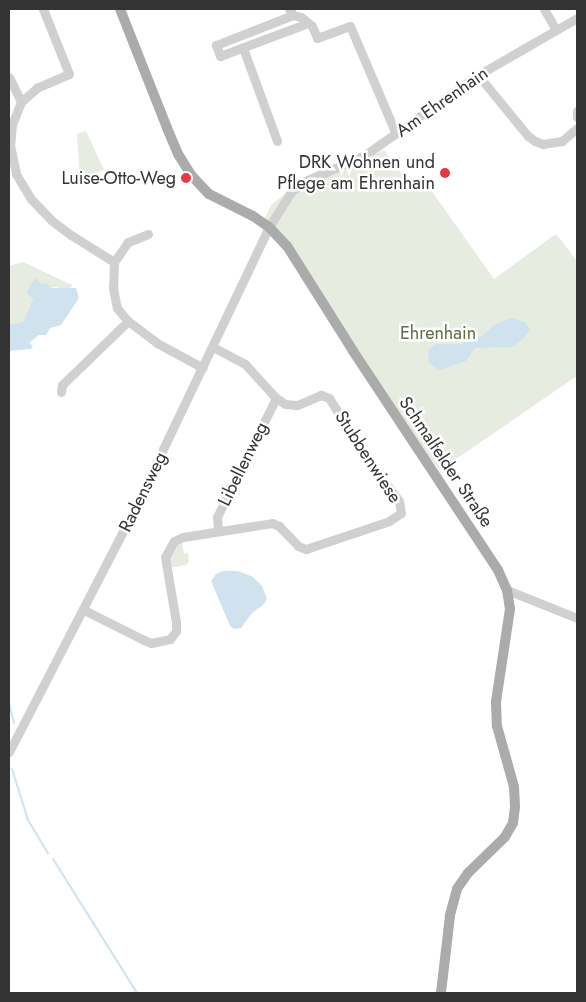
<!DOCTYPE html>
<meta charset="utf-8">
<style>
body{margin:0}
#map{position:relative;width:586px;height:1002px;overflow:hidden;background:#fff;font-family:Jost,sans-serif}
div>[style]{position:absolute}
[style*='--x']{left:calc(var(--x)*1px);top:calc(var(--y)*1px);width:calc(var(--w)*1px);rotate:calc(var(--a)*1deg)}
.green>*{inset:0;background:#e6ecdf}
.water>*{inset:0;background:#cfe2ee}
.stream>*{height:2px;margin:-1px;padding:0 1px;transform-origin:1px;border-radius:1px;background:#cfe2ee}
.minor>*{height:9px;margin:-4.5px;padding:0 4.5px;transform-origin:4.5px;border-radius:4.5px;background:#d0d0d0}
.major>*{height:10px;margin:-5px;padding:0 5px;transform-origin:5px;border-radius:5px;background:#ababab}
.dots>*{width:14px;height:14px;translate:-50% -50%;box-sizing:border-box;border:2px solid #fff;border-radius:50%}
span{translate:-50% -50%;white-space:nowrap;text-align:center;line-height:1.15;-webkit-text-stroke:5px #fff;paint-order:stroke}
.street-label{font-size:18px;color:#333}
.poi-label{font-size:18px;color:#333}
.right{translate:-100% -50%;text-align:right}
.park-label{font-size:18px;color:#56703f}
.frame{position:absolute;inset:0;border:10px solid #333;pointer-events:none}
</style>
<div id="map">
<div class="green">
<i style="clip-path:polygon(86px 131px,104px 170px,80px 177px,77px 134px)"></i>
<i style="clip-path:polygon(384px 150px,414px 191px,426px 183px,494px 279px,556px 234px,577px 261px,577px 376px,440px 470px,417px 444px,265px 218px,271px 205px,285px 194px)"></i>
<i style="clip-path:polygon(23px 262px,72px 285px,70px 289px,55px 287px,51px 288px,42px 284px,32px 286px,26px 293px,33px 299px,23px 322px,9px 325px,9px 266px)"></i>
<i style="clip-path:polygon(182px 542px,184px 554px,188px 553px,189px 561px,186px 565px,169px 568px,168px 560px,177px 544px)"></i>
</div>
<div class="water">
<i style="clip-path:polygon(35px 278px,42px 284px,47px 283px,51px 288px,76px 288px,79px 298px,61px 325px,50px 328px,46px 335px,39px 335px,29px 343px,33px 346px,31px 349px,9px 351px,9px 325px,23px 322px,33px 299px,26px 293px)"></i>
<i style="clip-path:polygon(511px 318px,525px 322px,530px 330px,523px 339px,511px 347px,475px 348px,466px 361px,439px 370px,429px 363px,428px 350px,436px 344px,460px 344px,481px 337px,494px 325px)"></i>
<i style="clip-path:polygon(223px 571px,238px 571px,253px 577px,262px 586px,267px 599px,263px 605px,252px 613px,241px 628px,234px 629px,230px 626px,211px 581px,216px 574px)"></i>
</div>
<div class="stream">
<i style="--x:9;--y:703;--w:21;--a:76"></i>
<i style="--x:12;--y:769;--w:53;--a:72.6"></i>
<i style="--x:28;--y:820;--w:39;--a:59"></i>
<i style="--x:53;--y:859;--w:158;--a:57.9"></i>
</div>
<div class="minor">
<i style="--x:43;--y:9;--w:70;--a:68.2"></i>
<i style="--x:69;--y:74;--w:34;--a:157"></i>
<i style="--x:38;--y:87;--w:23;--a:139"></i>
<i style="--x:21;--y:102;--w:24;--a:112"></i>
<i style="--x:12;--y:124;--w:21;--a:95"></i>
<i style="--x:10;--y:145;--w:30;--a:78"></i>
<i style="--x:16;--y:174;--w:29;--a:59"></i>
<i style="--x:31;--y:199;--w:29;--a:46"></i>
<i style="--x:51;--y:220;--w:25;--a:37"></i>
<i style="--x:71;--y:235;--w:51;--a:32.1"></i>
<i style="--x:289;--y:9;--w:7;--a:56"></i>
<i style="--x:293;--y:15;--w:8;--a:14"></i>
<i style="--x:301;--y:17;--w:14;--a:39"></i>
<i style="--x:312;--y:26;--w:13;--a:67"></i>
<i style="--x:317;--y:38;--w:35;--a:-20"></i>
<i style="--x:350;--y:26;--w:117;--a:66.9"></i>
<i style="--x:544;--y:9;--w:24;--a:60"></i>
<i style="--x:293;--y:15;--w:83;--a:158.7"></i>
<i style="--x:216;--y:45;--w:12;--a:70"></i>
<i style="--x:220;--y:56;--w:94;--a:-20.6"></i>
<i style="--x:243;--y:48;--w:99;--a:69.9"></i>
<i style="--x:478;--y:75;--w:79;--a:50.7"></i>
<i style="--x:528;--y:136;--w:9;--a:36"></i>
<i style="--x:535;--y:141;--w:9;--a:21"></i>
<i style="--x:543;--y:144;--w:19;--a:-9"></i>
<i style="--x:562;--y:141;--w:20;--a:-41"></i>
<i style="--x:9;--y:77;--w:28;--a:64"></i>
<i style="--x:577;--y:111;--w:6;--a:90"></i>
<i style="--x:148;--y:234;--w:22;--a:158"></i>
<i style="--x:128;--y:242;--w:24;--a:125"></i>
<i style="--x:114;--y:262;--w:26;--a:92"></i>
<i style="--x:113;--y:288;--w:20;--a:79"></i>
<i style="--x:117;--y:308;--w:17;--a:50"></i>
<i style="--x:128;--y:321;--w:36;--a:37"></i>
<i style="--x:157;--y:343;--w:52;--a:28.5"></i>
<i style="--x:61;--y:392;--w:7;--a:-82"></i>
<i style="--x:62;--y:385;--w:92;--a:-44.1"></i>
<i style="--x:218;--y:531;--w:14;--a:-94"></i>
<i style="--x:217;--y:517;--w:133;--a:-63.6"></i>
<i style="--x:507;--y:590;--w:75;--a:21.8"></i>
<i style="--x:84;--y:610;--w:67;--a:26.6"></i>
<i style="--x:144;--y:640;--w:8;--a:23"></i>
<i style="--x:151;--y:643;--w:19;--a:-12"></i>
<i style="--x:170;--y:639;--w:10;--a:-53"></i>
<i style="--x:176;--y:631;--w:9;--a:-90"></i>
<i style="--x:176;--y:622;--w:66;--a:-99.6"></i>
<i style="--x:165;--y:557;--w:18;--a:-61"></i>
<i style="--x:174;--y:541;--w:10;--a:-24"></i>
<i style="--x:183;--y:537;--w:90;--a:-8.9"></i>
<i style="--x:272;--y:523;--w:8;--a:23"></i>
<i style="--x:279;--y:526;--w:28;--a:46"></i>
<i style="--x:298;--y:546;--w:9;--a:21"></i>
<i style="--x:306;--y:549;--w:88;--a:-18.6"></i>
<i style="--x:389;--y:521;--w:14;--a:-34"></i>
<i style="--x:401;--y:513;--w:12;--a:-99"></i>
<i style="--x:399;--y:501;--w:54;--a:-126.7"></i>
<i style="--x:367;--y:458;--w:71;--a:-122.3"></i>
<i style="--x:329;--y:398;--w:9;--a:-159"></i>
<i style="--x:321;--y:395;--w:26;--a:157"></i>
<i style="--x:297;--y:405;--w:12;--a:-175"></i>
<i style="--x:285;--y:404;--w:11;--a:-146"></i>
<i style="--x:276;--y:398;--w:46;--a:-132.4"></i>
<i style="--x:245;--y:364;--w:36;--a:-152"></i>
<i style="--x:9;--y:752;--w:270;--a:-62.7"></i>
<i style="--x:133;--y:512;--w:316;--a:-64.5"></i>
<i style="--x:269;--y:227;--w:40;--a:-58"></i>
<i style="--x:290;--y:193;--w:17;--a:-40"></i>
<i style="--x:303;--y:182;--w:68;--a:-23.5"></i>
<i style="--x:365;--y:155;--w:138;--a:-35.3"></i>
<i style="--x:478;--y:75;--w:114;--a:-29.9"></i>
</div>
<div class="major">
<i style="--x:120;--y:9;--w:128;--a:68.4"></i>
<i style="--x:167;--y:128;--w:28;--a:67"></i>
<i style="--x:178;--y:154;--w:25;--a:58"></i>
<i style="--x:191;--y:175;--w:26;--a:47"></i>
<i style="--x:209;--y:194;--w:49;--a:26.6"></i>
<i style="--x:253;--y:216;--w:19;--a:35"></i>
<i style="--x:269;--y:227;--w:26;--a:47"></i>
<i style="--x:287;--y:246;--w:124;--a:57.8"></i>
<i style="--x:353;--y:351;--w:263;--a:56.5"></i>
<i style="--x:498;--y:570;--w:22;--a:66"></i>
<i style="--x:507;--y:590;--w:19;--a:81"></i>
<i style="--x:510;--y:609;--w:94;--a:98.6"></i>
<i style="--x:496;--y:702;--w:24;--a:88"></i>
<i style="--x:497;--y:726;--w:63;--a:74.4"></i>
<i style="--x:514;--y:787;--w:20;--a:87"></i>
<i style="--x:515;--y:807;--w:16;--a:97"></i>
<i style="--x:513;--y:823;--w:16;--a:120"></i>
<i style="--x:505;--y:837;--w:52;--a:135.8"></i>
<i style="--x:468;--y:873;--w:19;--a:125"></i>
<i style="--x:457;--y:889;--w:28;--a:105"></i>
<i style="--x:450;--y:916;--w:78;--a:96.7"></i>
</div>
<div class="dots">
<i style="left:445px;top:173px;background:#e63946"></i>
<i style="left:186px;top:178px;background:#e63946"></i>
</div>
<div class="street-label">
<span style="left:442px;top:102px;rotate:-35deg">Am Ehrenhain</span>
<span style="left:368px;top:457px;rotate:57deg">Stubbenwiese</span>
<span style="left:446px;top:462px;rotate:56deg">Schmalfelder Straße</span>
<span style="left:243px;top:464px;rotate:-64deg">Libellenweg</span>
<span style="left:143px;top:492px;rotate:-64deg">Radensweg</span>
</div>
<div class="poi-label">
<span class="right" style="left:435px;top:173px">DRK Wohnen und<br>Pflege am Ehrenhain</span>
<span class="right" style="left:176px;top:178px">Luise-Otto-Weg</span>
</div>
<div class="park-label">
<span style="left:438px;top:333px">Ehrenhain</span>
</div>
<div class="frame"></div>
</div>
